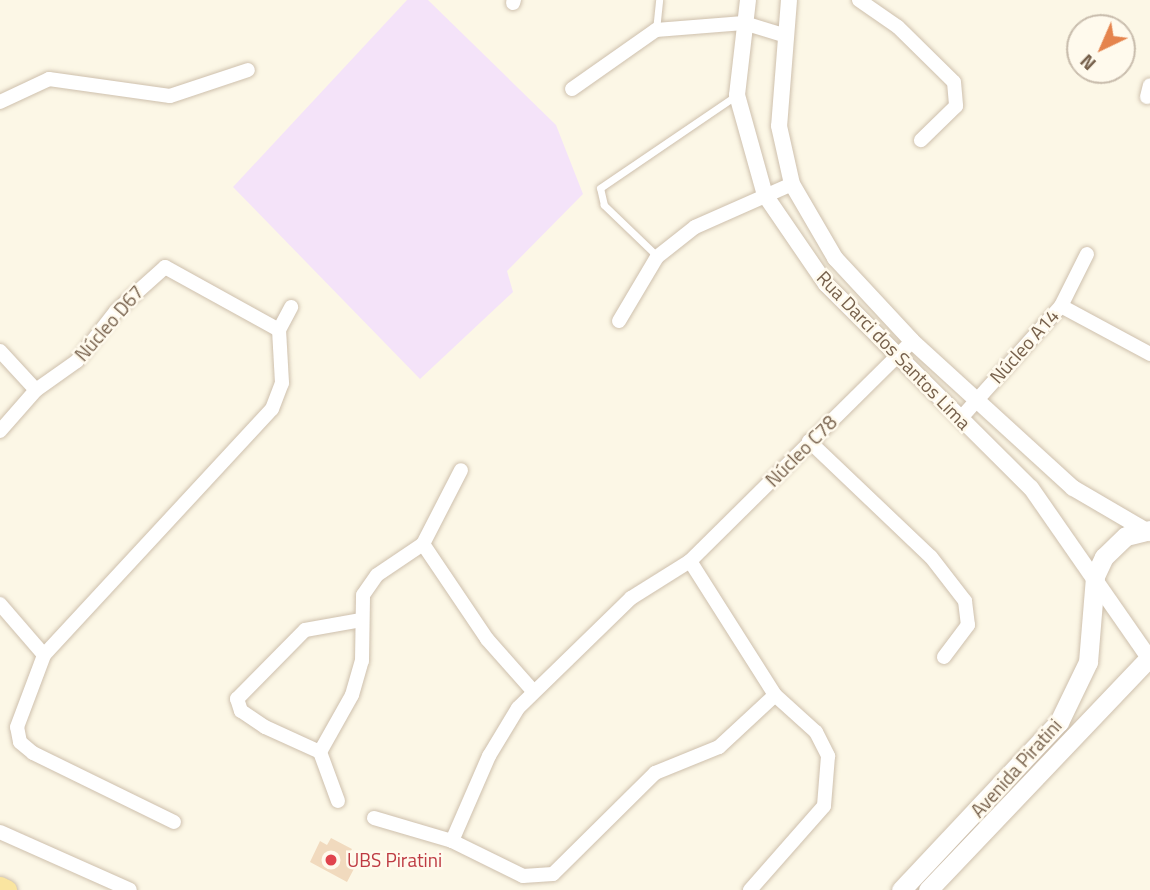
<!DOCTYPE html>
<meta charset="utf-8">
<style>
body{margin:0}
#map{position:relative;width:1150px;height:890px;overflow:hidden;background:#fcf7e6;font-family:"Titillium Web",sans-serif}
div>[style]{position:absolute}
.education>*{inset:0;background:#f4e3f9}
.building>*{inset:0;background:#f1dabe}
.roads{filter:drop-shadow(0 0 2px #cec0ad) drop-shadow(0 0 2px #cec0ad)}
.service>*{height:7px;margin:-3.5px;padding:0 3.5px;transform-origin:3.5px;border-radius:3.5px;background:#fff}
.minor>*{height:14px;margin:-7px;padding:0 7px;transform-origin:7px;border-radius:7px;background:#fff}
.tertiary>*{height:16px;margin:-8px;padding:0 8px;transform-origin:8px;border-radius:8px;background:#fff}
.secondary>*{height:19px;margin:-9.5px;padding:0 9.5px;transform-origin:9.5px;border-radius:9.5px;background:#fff}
.primary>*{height:21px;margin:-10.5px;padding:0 10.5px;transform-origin:10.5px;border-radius:10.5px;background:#fae5a0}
.dots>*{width:19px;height:19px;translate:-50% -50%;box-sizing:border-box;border:4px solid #fffaed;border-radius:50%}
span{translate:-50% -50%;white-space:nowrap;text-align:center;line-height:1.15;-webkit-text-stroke:5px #fffaed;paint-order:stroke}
.street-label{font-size:19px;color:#76604b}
.health-label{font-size:19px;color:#be3a42}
.left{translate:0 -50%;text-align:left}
.north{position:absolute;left:1066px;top:14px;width:70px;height:70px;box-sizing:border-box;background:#fffaed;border:2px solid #c8bcac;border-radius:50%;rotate:224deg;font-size:19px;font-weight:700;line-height:28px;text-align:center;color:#76604b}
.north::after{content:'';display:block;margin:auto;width:24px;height:32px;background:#e5844d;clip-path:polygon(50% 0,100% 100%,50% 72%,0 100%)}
</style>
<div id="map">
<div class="education">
<i style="clip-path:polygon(407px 0,428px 0,556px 125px,583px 194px,507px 271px,513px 292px,420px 379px,233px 187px)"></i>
</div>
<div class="building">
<i style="clip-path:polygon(331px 838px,352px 849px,347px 858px,357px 863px,347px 882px,310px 862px,320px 841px,327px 845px)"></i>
</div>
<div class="roads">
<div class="service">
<i style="left:656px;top:30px;width:30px;rotate:-84deg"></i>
<i style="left:657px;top:256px;width:74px;rotate:-136.1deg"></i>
<i style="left:604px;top:205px;width:17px;rotate:-103deg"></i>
<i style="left:600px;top:188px;width:166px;rotate:-34.2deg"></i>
</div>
<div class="minor">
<i style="left:859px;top:0;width:47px;rotate:34.7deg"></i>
<i style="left:898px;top:27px;width:78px;rotate:44.5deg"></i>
<i style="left:954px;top:82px;width:24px;rotate:85deg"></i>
<i style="left:956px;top:106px;width:49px;rotate:135.8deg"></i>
<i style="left:513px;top:3px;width:3px;rotate:-72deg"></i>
<i style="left:572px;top:89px;width:103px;rotate:-35.1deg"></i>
<i style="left:656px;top:30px;width:88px;rotate:-4.5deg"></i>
<i style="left:744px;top:23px;width:41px;rotate:17.1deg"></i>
<i style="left:1147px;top:97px;width:12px;rotate:-76deg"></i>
<i style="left:0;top:102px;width:54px;rotate:-25.1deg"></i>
<i style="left:49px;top:79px;width:122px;rotate:8deg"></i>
<i style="left:170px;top:96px;width:82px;rotate:-18.4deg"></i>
<i style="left:1061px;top:306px;width:101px;rotate:28.3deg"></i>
<i style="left:619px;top:321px;width:74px;rotate:-59.3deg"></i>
<i style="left:657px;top:257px;width:48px;rotate:-38.3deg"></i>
<i style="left:695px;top:227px;width:106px;rotate:-23.9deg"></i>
<i style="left:0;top:351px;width:53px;rotate:47.3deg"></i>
<i style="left:36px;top:390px;width:50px;rotate:-35.3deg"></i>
<i style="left:77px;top:361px;width:63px;rotate:-52deg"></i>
<i style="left:116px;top:311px;width:66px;rotate:-41.9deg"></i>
<i style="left:165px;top:267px;width:130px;rotate:28.9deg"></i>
<i style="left:279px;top:330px;width:26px;rotate:-62deg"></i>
<i style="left:960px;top:419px;width:152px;rotate:-48.2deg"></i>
<i style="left:1061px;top:306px;width:58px;rotate:-63.4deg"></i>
<i style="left:0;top:431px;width:55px;rotate:-48.7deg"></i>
<i style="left:809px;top:441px;width:168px;rotate:43.6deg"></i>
<i style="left:931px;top:557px;width:56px;rotate:52.3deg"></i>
<i style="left:965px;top:601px;width:24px;rotate:83deg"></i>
<i style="left:968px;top:625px;width:40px;rotate:127deg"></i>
<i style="left:423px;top:544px;width:115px;rotate:56deg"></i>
<i style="left:487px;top:639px;width:69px;rotate:48.5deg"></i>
<i style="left:690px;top:561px;width:159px;rotate:57.6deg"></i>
<i style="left:775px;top:695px;width:55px;rotate:42.1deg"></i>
<i style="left:816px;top:732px;width:27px;rotate:63deg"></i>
<i style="left:828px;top:756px;width:50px;rotate:94.6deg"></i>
<i style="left:824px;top:806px;width:112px;rotate:131.4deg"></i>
<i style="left:0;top:604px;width:67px;rotate:49.2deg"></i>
<i style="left:320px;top:752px;width:60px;rotate:-155.6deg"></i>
<i style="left:265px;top:727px;width:29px;rotate:-146deg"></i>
<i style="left:241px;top:711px;width:13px;rotate:-108deg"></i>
<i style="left:237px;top:699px;width:97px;rotate:-45.4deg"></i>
<i style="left:305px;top:630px;width:57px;rotate:-10.1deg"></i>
<i style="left:338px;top:801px;width:52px;rotate:-110.2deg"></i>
<i style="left:320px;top:752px;width:65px;rotate:-60.7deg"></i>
<i style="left:352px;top:695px;width:35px;rotate:-74deg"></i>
<i style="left:362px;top:661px;width:66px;rotate:-89.1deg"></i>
<i style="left:363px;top:595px;width:24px;rotate:-55deg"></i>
<i style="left:377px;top:575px;width:55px;rotate:-34deg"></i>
<i style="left:423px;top:544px;width:83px;rotate:-62.8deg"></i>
<i style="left:374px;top:818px;width:81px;rotate:16.4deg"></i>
<i style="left:452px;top:841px;width:79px;rotate:26.2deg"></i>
<i style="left:523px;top:876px;width:30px;rotate:-4deg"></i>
<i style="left:553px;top:874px;width:144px;rotate:-44.7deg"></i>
<i style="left:655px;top:773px;width:69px;rotate:-22.1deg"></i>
<i style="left:719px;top:747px;width:76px;rotate:-42.9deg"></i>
<i style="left:174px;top:822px;width:157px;rotate:-153.9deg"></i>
<i style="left:33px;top:753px;width:17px;rotate:-140deg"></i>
<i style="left:20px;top:742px;width:15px;rotate:-101deg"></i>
<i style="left:17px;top:727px;width:77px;rotate:-69.4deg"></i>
<i style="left:44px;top:655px;width:335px;rotate:-47.2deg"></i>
<i style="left:272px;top:409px;width:28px;rotate:-69deg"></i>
<i style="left:282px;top:383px;width:53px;rotate:-93.2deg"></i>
<i style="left:0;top:832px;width:142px;rotate:24deg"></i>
<i style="left:452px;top:841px;width:93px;rotate:-66.5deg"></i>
<i style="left:489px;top:756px;width:56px;rotate:-58.9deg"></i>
<i style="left:518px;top:708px;width:158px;rotate:-44.2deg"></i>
<i style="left:631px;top:598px;width:70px;rotate:-32.1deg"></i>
<i style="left:690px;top:561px;width:313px;rotate:-44.7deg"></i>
</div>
<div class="tertiary">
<i style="left:748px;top:0;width:96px;rotate:96.6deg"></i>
<i style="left:737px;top:95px;width:104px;rotate:74.4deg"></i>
<i style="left:765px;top:195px;width:108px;rotate:55.6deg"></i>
<i style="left:826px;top:284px;width:289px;rotate:44.9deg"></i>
<i style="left:1031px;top:488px;width:208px;rotate:55.2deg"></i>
<i style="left:789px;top:0;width:126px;rotate:94.5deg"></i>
<i style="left:779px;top:126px;width:59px;rotate:77.4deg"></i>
<i style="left:792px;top:184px;width:86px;rotate:59.8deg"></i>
<i style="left:835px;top:258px;width:113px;rotate:47.1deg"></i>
<i style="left:912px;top:341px;width:218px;rotate:42.4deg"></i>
<i style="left:1073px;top:488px;width:89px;rotate:30.3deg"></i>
</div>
<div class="secondary">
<i style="left:901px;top:890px;width:231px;rotate:-46.8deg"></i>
<i style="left:1059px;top:722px;width:67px;rotate:-64.2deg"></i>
<i style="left:1088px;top:662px;width:86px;rotate:-85.3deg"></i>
<i style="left:1095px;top:576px;width:21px;rotate:-65deg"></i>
<i style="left:1104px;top:557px;width:30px;rotate:-44deg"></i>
<i style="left:1126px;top:536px;width:25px;rotate:-14deg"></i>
<i style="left:928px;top:890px;width:322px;rotate:-46.4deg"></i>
</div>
<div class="primary">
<i style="left:0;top:887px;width:7px;rotate:27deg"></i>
</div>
</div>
<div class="dots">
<i style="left:331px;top:860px;background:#e0444e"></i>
</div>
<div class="street-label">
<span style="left:109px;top:323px;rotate:-49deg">Núcleo D67</span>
<span style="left:1024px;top:346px;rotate:-48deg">Núcleo A14</span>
<span style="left:894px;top:350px;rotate:46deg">Rua Darci dos Santos Lima</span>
<span style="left:801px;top:451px;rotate:-45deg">Núcleo C78</span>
<span style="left:1016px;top:768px;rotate:-48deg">Avenida Piratini</span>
</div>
<div class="health-label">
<span class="left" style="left:347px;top:860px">UBS Piratini</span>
</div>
<div class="north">N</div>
</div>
